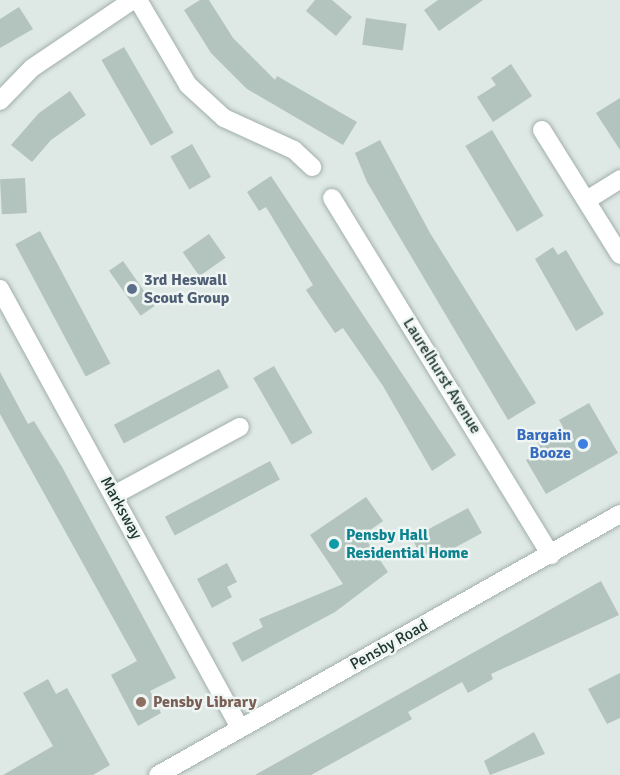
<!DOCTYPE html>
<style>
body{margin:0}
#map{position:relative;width:620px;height:775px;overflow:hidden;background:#dee8e4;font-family:Signika,sans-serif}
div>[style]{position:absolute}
.building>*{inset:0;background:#b3c3bd;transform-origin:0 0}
.roads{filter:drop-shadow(0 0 2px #a1afab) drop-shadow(0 0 2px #a1afab)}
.street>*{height:18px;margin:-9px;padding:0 9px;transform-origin:9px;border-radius:9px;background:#fff}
.secondary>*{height:18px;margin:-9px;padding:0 9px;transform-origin:9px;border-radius:9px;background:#fff}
.dots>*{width:16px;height:16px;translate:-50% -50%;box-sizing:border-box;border:3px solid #eef5f2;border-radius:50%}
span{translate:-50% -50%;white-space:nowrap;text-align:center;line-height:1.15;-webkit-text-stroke:5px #eef5f2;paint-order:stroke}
.service-label{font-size:16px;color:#4e5e75;font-weight:700}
.left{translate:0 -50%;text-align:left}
.street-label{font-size:16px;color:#203732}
.shop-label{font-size:16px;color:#366cbe;font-weight:700}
.right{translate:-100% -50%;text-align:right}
.culture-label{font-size:16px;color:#0d838f;font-weight:700}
.education-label{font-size:16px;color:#785e54;font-weight:700}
</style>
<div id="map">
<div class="building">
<i style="clip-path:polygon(200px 0,209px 0,233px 38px,275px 80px,277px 76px,357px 122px,343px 145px,247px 89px,211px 53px,184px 10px)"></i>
<i style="clip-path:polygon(315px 0,332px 0,352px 17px,336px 36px,306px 11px)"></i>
<i style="clip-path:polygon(438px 0,483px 0,439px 31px,424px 10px)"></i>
<i style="clip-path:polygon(19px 7px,33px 29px,0 48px,0 19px)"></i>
<i style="left:366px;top:18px;width:41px;height:27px;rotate:8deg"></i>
<i style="left:124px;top:47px;width:99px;height:26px;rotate:60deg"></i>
<i style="clip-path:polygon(511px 64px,532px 96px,493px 122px,477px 97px,496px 85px,491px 78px)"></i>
<i style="clip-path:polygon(70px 91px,86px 115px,51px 140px,32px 162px,11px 145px,39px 113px)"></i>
<i style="clip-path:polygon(620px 98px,620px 150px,596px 113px)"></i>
<i style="left:492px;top:130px;width:100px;height:31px;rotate:59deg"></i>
<i style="clip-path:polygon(380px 140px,430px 233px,536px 403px,508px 420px,367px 182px,355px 153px)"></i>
<i style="left:192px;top:144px;width:38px;height:25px;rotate:60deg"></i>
<i style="clip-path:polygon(271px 176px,456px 455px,432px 471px,383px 386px,343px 328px,335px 333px,306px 290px,313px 285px,266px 207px,259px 211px,247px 192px)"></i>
<i style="left:25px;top:178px;width:35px;height:25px;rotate:87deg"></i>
<i style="left:40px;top:231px;width:150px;height:28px;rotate:62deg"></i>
<i style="left:209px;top:234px;width:29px;height:32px;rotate:55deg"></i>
<i style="clip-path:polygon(553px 247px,558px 255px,566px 250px,604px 314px,576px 331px,535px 259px)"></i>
<i style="left:123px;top:261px;width:55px;height:17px;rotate:55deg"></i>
<i style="left:274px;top:366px;width:77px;height:24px;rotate:60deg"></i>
<i style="left:219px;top:369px;width:21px;height:119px;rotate:62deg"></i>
<i style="clip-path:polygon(0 372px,28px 424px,34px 421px,62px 467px,176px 678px,150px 691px,161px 713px,138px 726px,111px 675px,137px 661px,0 414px)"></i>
<i style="clip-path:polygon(589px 403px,618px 453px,546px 494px,526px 460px,542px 451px,537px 442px,563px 427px,559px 420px)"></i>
<i style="left:270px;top:461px;width:21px;height:119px;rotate:62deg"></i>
<i style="clip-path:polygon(366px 497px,383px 521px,363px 535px,388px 572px,335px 612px,242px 662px,232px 643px,263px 627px,259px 619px,343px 584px,310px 535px)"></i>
<i style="clip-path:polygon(468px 508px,482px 533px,441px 555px,437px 548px,421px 556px,412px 538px)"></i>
<i style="clip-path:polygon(227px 563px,237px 582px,227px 587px,232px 597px,212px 608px,197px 579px)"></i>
<i style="clip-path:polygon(601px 581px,619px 615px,491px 674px,493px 679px,468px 693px,462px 682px,408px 712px,412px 719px,311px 775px,255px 775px)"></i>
<i style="clip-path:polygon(620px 673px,620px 718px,607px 724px,588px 689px)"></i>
<i style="clip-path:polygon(48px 679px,56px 694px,67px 688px,110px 765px,93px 775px,3px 775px,53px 746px,23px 693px)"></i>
<i style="clip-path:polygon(534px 732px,545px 754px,490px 775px,484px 761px)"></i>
</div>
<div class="roads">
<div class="street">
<i style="left:138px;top:0;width:99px;rotate:59.5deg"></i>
<i style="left:188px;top:85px;width:49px;rotate:42.5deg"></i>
<i style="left:224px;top:118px;width:77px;rotate:24.6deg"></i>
<i style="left:294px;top:150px;width:25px;rotate:43deg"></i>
<i style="left:0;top:101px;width:46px;rotate:-45.9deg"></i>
<i style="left:32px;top:68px;width:122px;rotate:-34deg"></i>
<i style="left:542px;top:130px;width:147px;rotate:58deg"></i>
<i style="left:332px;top:198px;width:419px;rotate:58.5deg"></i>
<i style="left:587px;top:200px;width:39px;rotate:-32deg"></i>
<i style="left:0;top:289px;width:500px;rotate:61.33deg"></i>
<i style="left:114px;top:495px;width:143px;rotate:-28.4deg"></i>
</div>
<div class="secondary">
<i style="left:158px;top:775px;width:531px;rotate:-29.46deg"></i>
</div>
</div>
<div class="dots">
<i style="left:132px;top:289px;background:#5c6f8a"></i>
<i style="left:583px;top:444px;background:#3f7fe0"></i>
<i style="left:334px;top:544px;background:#0f9aa8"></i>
<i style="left:141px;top:702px;background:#8d6e63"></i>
</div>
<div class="service-label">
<span class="left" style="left:144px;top:289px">3rd Heswall<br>Scout Group</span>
</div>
<div class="street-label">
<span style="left:442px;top:376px;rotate:58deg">Laurelhurst Avenue</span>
<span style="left:121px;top:508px;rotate:61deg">Marksway</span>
<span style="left:389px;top:645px;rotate:-29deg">Pensby Road</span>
</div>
<div class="shop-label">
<span class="right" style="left:571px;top:444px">Bargain<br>Booze</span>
</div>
<div class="culture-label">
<span class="left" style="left:346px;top:544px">Pensby Hall<br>Residential Home</span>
</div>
<div class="education-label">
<span class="left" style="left:153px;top:702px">Pensby Library</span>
</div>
</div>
